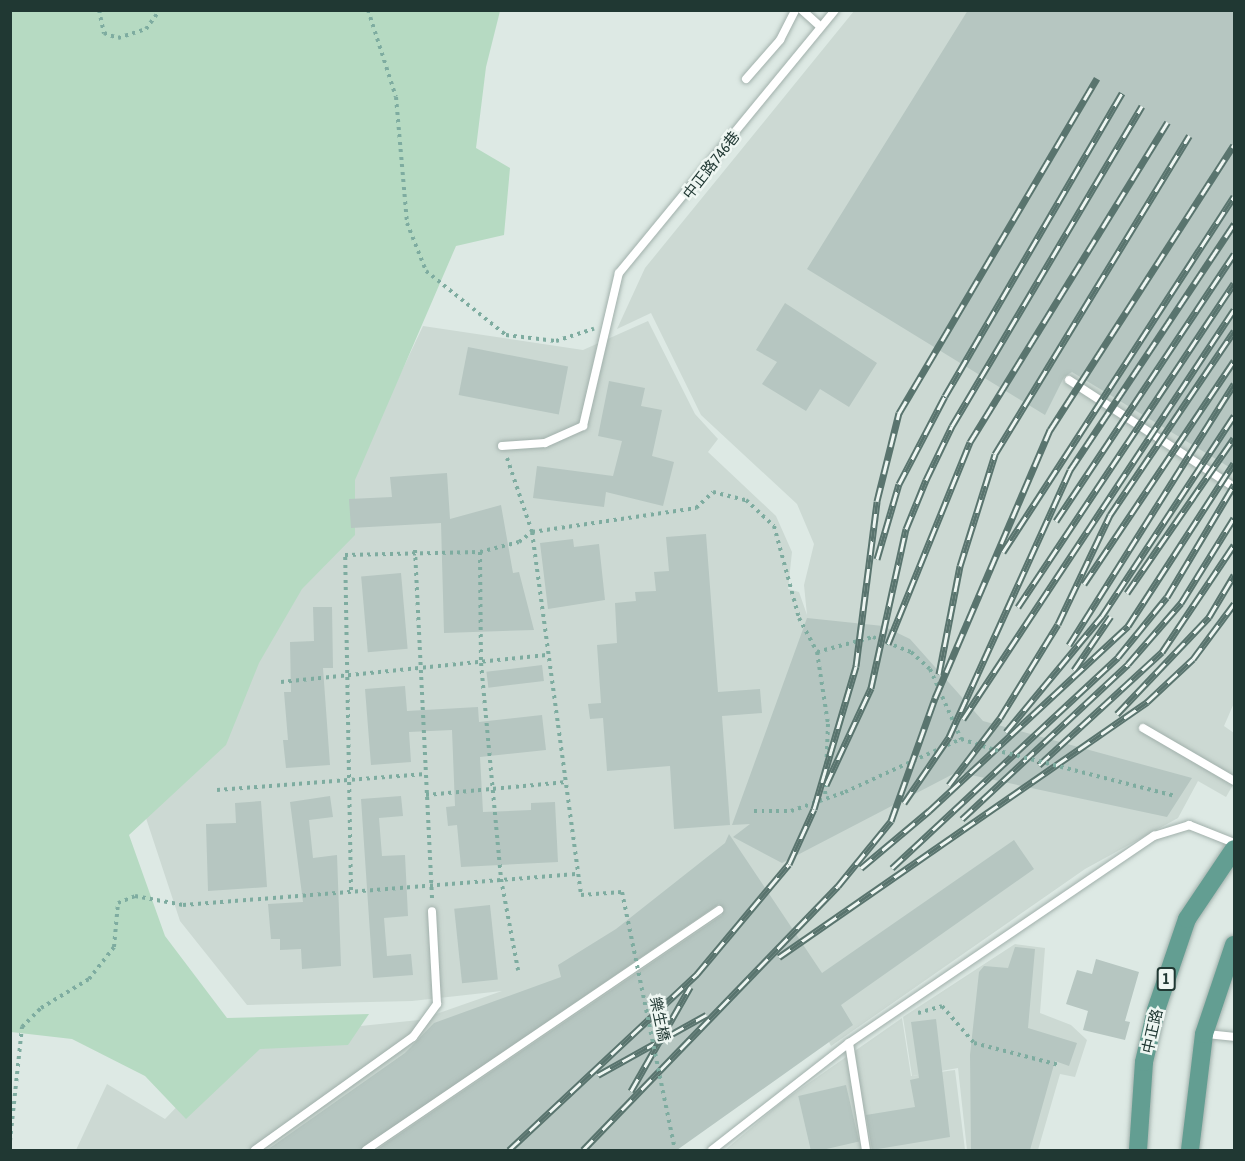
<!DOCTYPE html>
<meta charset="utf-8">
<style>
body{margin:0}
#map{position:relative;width:1245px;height:1161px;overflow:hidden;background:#dde9e4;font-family:"Asap Condensed","Noto Sans TC",sans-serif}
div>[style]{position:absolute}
.built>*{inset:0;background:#ccd9d3}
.green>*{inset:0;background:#b6dac2}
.building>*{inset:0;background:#b6c6c1;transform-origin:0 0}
.path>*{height:4px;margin-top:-2px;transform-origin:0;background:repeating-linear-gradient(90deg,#7eaca0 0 3px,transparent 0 7.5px)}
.roads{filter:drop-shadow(0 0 2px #a1b0ab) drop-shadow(0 0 2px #a1b0ab)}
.lane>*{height:8px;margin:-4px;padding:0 4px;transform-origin:4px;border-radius:4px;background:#fff}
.primary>*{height:18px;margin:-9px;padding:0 9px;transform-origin:9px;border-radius:9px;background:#639e92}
.rail>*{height:7px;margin-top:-3.5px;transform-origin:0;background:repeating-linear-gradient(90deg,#eef6f2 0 14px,#59746e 0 28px);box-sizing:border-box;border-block:2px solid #59746e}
.path-bridge>*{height:4px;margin-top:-2px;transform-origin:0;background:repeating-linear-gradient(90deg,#7eaca0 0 3px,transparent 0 7.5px)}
span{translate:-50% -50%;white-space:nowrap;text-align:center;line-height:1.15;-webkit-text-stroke:5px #eef6f2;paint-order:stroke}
.shield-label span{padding:2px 4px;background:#eef6f2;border:2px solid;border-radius:4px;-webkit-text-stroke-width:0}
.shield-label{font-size:14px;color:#203833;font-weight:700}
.street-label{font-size:15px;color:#203833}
.frame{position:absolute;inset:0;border:12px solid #203833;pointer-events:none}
</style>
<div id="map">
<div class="built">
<i style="clip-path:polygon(854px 11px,1234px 11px,1234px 703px,1224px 726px,1234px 733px,1234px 783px,1226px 797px,1198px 781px,1178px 818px,1085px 869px,831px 1046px,818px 1021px,777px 1047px,673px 1150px,76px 1150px,107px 1084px,165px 1119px,243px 1038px,419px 1020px,502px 991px,412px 1001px,247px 1005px,180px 921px,142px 806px,349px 483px,423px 326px,583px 350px,648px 321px,695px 414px,718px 439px,708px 452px,776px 516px,792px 552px,788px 589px,799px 592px,807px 615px,804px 585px,814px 544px,797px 504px,701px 415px,651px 313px,617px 329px,645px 268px)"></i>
<i style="clip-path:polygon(1015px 944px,1045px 948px,1040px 1013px,1071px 1025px,1087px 1040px,1075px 1077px,1060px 1074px,1038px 1150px,967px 1150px,958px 1068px,912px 1076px,903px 1017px)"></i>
<i style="clip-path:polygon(902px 1018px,911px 1076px,955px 1070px,965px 1150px,725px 1150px,783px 1101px)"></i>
</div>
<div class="green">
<i style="clip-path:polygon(11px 11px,500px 11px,486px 67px,476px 148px,510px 168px,504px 235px,456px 246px,355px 480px,355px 535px,302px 589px,259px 663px,226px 745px,129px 835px,165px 936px,227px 1018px,369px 1014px,348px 1045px,260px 1049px,186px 1119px,145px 1076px,72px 1039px,11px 1032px)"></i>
</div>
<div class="building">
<i style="clip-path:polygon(968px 10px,1234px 10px,1234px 470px,1072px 372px,1064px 377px,1045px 415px,807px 269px)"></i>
<i style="clip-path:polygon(785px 303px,877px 363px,849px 407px,820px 389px,806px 411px,762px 384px,777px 362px,756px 350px)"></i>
<i style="left:468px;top:347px;width:102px;height:49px;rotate:11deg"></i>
<i style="clip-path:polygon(609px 381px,645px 388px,641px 406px,662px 410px,652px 456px,674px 462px,663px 506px,606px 492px,604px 507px,533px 498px,537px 466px,613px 476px,622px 441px,598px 436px)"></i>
<i style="clip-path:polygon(447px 473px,450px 519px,501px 505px,513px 573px,519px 572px,534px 630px,444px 633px,441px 523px,351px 528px,349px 499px,392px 497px,390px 477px)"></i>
<i style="clip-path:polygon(706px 534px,718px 692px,760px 689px,762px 713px,722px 716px,730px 825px,674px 829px,670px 766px,607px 771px,603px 718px,590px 719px,588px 704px,601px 703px,597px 645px,617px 643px,615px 603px,636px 601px,635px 592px,656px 591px,654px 572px,669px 571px,666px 537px)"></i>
<i style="clip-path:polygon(573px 539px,574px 547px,599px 544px,605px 600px,548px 609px,540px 543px)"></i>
<i style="left:401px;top:573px;width:76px;height:40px;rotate:85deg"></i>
<i style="clip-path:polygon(313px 607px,332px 607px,333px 668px,323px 668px,330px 765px,286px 768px,283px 740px,288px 740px,284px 692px,291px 692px,290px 642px,314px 641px)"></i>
<i style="clip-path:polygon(807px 618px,883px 626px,910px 639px,983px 721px,1192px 778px,1167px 817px,957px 772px,782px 863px,733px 837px,750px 824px,732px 825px)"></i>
<i style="left:542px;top:665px;width:16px;height:56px;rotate:83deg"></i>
<i style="clip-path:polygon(405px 686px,407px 711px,478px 707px,479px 722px,542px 715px,546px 750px,480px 757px,483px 812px,531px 810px,531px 803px,555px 802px,558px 862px,461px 867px,457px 825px,448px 826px,446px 807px,455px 806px,452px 730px,409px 732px,411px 762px,371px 765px,365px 689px)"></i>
<i style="clip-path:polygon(330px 796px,333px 817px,309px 820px,313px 858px,337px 855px,341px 966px,302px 969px,301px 949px,280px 950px,280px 939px,271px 939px,268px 904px,303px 902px,290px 802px)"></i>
<i style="clip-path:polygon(401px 796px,403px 816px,379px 818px,382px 856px,405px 855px,408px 916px,384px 918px,387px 956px,411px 954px,413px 975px,373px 978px,361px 799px)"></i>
<i style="clip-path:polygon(261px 801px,267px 887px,208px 891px,206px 824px,236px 823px,235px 803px)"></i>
<i style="clip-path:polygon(729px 834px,822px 973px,1014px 840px,1034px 869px,841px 1005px,853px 1025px,677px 1150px,376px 1150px,722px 915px,719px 904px,360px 1150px,267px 1150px,405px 1053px,434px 1023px,561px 977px,558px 965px,616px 929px,725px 843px)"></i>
<i style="left:490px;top:905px;width:75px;height:36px;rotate:84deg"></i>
<i style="clip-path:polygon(1015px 947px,1035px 949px,1028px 1028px,1077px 1043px,1069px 1066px,1055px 1061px,1030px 1150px,971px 1150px,970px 1055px,979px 972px,984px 966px,1008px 968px)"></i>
<i style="clip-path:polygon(1096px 959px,1139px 972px,1125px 1021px,1130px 1022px,1125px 1040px,1083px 1030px,1088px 1011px,1066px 1004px,1077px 970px,1092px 974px)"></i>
<i style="clip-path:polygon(936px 1019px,950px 1137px,872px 1150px,866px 1115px,915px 1107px,910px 1080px,919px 1078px,911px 1022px)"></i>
<i style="left:846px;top:1085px;width:58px;height:49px;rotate:77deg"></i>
</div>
<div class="path">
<i style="left:99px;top:10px;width:24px;rotate:78deg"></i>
<i style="left:104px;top:33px;width:15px;rotate:20deg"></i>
<i style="left:118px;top:38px;width:29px;rotate:-18deg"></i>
<i style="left:146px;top:29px;width:24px;rotate:-54deg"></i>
<i style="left:368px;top:10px;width:91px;rotate:72.2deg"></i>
<i style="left:396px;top:97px;width:126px;rotate:85deg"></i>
<i style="left:407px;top:223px;width:52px;rotate:68.4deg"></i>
<i style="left:426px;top:271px;width:102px;rotate:38.7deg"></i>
<i style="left:506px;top:335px;width:50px;rotate:6.8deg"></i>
<i style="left:556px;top:341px;width:40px;rotate:-18deg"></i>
<i style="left:507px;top:458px;width:78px;rotate:71.3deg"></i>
<i style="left:532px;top:532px;width:366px;rotate:82.3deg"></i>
<i style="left:581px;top:895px;width:41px;rotate:-4.2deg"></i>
<i style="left:415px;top:550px;width:351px;rotate:87.2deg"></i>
<i style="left:480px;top:552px;width:111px;rotate:89.5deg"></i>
<i style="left:481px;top:663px;width:217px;rotate:84.7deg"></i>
<i style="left:501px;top:879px;width:93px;rotate:79.4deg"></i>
<i style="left:817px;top:652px;width:58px;rotate:-15deg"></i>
<i style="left:873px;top:637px;width:41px;rotate:21.5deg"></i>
<i style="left:911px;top:652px;width:25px;rotate:42deg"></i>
<i style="left:930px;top:669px;width:77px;rotate:66.1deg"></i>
<i style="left:961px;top:739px;width:36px;rotate:18deg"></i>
<i style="left:281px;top:682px;width:269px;rotate:-5.8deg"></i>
<i style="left:217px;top:790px;width:209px;rotate:-4.4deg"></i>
<i style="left:426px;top:795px;width:141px;rotate:-5.3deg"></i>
<i style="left:754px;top:811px;width:37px"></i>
<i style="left:791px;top:811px;width:57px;rotate:-19.4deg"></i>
<i style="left:845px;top:792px;width:128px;rotate:-24.6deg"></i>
<i style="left:351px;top:890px;width:335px;rotate:-91deg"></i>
<i style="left:345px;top:555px;width:135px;rotate:-1.3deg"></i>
<i style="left:480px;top:552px;width:40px;rotate:-14.4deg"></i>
<i style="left:519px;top:542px;width:16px;rotate:-38deg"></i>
<i style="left:532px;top:532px;width:166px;rotate:-8.3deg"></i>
<i style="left:696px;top:508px;width:23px;rotate:-43deg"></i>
<i style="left:713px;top:492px;width:34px;rotate:14deg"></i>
<i style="left:746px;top:500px;width:38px;rotate:43deg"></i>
<i style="left:774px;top:526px;width:95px;rotate:74.8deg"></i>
<i style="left:799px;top:618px;width:38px;rotate:62deg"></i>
<i style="left:817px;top:652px;width:73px;rotate:81.3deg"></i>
<i style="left:828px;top:724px;width:74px;rotate:92.3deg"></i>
<i style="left:918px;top:1013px;width:25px;rotate:-16deg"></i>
<i style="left:942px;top:1006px;width:49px;rotate:49.1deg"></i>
<i style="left:974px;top:1043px;width:88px;rotate:14.5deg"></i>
<i style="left:10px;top:1141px;width:115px;rotate:-84deg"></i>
<i style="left:22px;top:1027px;width:27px;rotate:-45deg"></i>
<i style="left:41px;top:1008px;width:56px;rotate:-31.1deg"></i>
<i style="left:89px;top:979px;width:41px;rotate:-52deg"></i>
<i style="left:114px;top:947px;width:44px;rotate:-84.8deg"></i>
<i style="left:118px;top:903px;width:18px;rotate:-22deg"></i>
<i style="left:135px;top:896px;width:49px;rotate:10.6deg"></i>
<i style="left:183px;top:905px;width:397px;rotate:-4.5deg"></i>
</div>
<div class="roads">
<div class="lane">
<i style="left:802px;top:10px;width:25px;rotate:42deg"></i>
<i style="left:746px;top:79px;width:52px;rotate:-48.9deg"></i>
<i style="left:780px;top:40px;width:34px;rotate:-63deg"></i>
<i style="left:1069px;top:380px;width:197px;rotate:33deg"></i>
<i style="left:502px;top:446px;width:43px;rotate:-4deg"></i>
<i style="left:545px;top:443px;width:42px;rotate:-24.1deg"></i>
<i style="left:583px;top:426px;width:157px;rotate:-76.8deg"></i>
<i style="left:619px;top:273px;width:340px;rotate:-50.6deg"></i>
<i style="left:1143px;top:728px;width:105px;rotate:30.2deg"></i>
<i style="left:1206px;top:1034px;width:28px;rotate:6deg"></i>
<i style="left:849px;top:1043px;width:108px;rotate:81deg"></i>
<i style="left:255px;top:1150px;width:194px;rotate:-35.6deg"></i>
<i style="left:413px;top:1037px;width:41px;rotate:-54deg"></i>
<i style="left:437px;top:1004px;width:93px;rotate:-93.1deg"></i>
<i style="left:366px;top:1150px;width:427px;rotate:-34.2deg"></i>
<i style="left:712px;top:1150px;width:174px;rotate:-38deg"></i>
<i style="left:849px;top:1043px;width:369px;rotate:-34.2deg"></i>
<i style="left:1154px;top:836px;width:37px;rotate:-17deg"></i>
<i style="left:1189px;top:825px;width:48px;rotate:21.8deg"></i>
</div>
<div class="primary">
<i style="left:1138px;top:1150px;width:88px;rotate:-86.1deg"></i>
<i style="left:1144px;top:1062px;width:53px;rotate:-77deg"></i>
<i style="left:1156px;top:1010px;width:96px;rotate:-71.2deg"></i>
<i style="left:1187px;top:919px;width:84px;rotate:-56.1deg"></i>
<i style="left:1190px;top:1150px;width:117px;rotate:-83.1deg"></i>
<i style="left:1204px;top:1034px;width:94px;rotate:-71.4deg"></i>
</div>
</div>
<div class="rail">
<i style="left:1056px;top:521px;width:321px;rotate:-56.3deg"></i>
<i style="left:1003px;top:552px;width:424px;rotate:-57deg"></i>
<i style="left:877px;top:559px;width:78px;rotate:-73.7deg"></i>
<i style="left:899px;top:484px;width:99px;rotate:-62.4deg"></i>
<i style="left:945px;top:396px;width:351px;rotate:-59.7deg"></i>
<i style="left:1084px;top:584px;width:269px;rotate:-56.1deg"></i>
<i style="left:1127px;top:593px;width:188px;rotate:-55.4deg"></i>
<i style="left:1018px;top:607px;width:389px;rotate:-56.3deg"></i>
<i style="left:888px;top:644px;width:218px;rotate:-67.9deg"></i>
<i style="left:970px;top:442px;width:376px;rotate:-58.3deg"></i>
<i style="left:1069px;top:645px;width:309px;rotate:-57.7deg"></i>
<i style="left:1074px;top:670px;width:65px;rotate:-55.6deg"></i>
<i style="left:939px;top:674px;width:110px;rotate:-79deg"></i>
<i style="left:960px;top:566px;width:117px;rotate:-72.6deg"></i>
<i style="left:995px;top:454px;width:373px;rotate:-58.6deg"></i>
<i style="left:1117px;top:714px;width:134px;rotate:-46.5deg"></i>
<i style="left:1209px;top:617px;width:49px;rotate:-59.2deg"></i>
<i style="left:963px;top:719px;width:491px;rotate:-56.5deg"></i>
<i style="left:1006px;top:732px;width:151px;rotate:-50.4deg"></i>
<i style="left:1102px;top:616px;width:240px;rotate:-56.6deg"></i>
<i style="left:1039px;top:765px;width:167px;rotate:-42.6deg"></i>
<i style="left:1162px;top:652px;width:129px;rotate:-56.1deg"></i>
<i style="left:826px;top:785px;width:107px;rotate:-65.1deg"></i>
<i style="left:871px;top:688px;width:163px;rotate:-77.6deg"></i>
<i style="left:906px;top:529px;width:53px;rotate:-67.8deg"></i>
<i style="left:926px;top:480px;width:60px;rotate:-64.3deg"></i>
<i style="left:952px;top:426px;width:372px;rotate:-59.3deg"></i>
<i style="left:949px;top:785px;width:84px;rotate:-52.7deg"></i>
<i style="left:1000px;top:718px;width:110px;rotate:-58.3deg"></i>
<i style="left:1058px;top:624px;width:121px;rotate:-64.5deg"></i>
<i style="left:1110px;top:515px;width:222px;rotate:-56deg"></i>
<i style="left:904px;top:803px;width:80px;rotate:-55.7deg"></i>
<i style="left:949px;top:737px;width:293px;rotate:-65.6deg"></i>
<i style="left:1070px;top:470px;width:296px;rotate:-56.3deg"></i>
<i style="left:962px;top:819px;width:227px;rotate:-43deg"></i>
<i style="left:1128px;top:664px;width:81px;rotate:-49deg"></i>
<i style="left:1181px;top:603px;width:100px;rotate:-58.1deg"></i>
<i style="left:861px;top:868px;width:89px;rotate:-40deg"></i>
<i style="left:929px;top:811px;width:272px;rotate:-42.9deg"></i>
<i style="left:1128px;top:626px;width:194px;rotate:-57deg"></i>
<i style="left:892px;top:868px;width:309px;rotate:-43deg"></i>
<i style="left:1118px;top:657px;width:77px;rotate:-50.8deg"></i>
<i style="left:1167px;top:597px;width:131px;rotate:-59.1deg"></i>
<i style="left:779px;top:957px;width:448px;rotate:-34.7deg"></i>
<i style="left:1147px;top:702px;width:63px;rotate:-43.1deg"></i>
<i style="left:1193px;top:659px;width:69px;rotate:-53.3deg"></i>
<i style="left:598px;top:1075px;width:124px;rotate:-29.1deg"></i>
<i style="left:631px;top:1091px;width:120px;rotate:-60.4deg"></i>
<i style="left:509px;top:1150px;width:258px;rotate:-43.1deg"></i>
<i style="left:697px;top:974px;width:143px;rotate:-50.1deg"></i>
<i style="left:789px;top:864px;width:60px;rotate:-65.6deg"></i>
<i style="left:814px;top:809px;width:149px;rotate:-73.6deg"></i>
<i style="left:856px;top:666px;width:166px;rotate:-82.7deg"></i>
<i style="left:877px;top:501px;width:91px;rotate:-76deg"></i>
<i style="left:899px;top:413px;width:389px;rotate:-59.4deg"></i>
<i style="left:583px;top:1150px;width:367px;rotate:-46deg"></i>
<i style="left:838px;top:886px;width:84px;rotate:-50.8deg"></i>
<i style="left:891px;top:821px;width:131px;rotate:-70.3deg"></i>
<i style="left:935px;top:698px;width:292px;rotate:-66.8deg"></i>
<i style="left:1050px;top:430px;width:339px;rotate:-57.2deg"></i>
</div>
<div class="path-bridge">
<i style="left:995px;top:750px;width:187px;rotate:14.3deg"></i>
<i style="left:622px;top:892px;width:263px;rotate:78.4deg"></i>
</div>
<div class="shield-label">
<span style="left:1166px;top:979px">1</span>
</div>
<div class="street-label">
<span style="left:711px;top:165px;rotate:-52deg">中正路746巷</span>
<span style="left:660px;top:1019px;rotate:78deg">樂生橋</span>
<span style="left:1152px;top:1031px;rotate:-77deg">中正路</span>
</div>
<div class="frame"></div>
</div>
